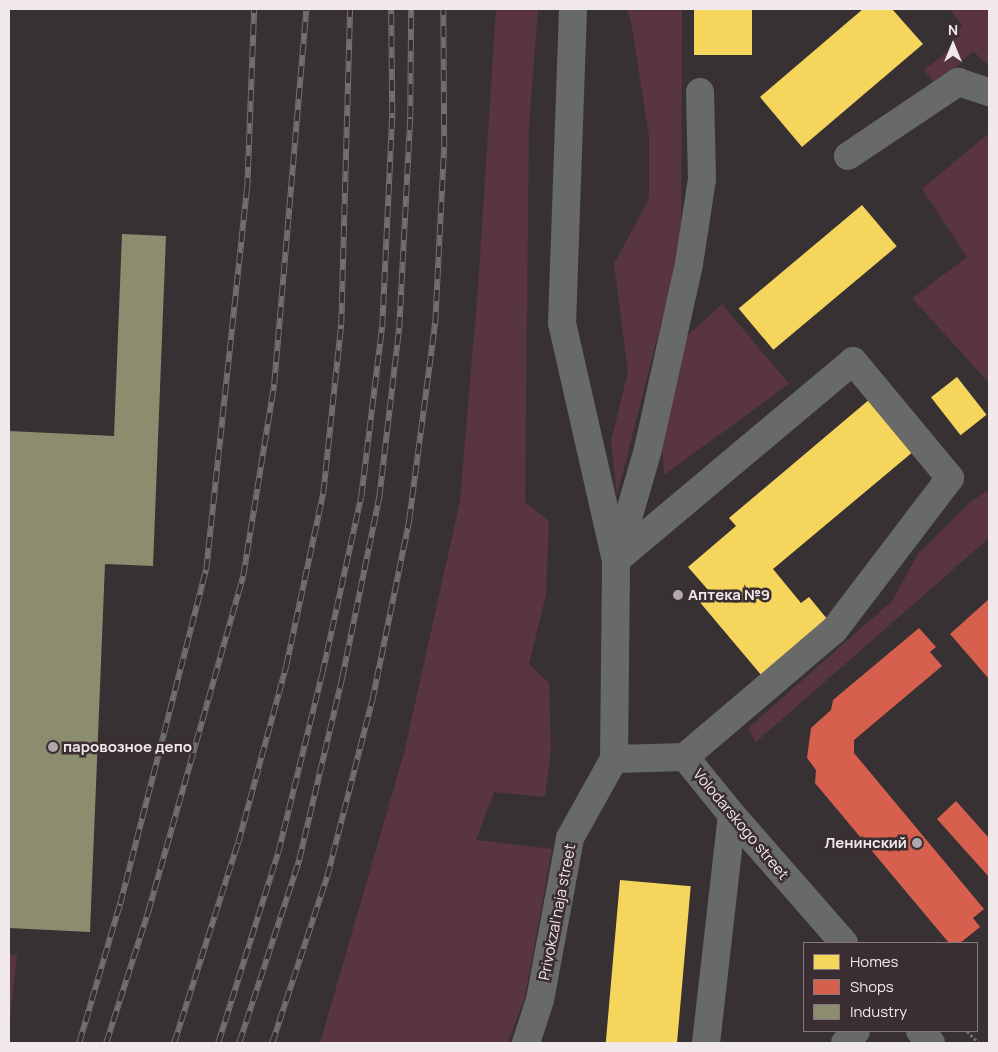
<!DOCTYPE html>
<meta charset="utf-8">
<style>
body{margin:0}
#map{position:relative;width:998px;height:1052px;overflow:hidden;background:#383133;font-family:Manrope,sans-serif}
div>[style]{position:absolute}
.green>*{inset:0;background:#593442}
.homes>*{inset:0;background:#f6d55c;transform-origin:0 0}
.shops>*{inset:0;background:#d6604d}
.industry>*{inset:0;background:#8c8c6e}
.path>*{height:3px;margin-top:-1.5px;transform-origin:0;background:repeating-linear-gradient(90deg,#6c6b6b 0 2.5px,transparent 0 5px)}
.minor>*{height:28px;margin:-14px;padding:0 14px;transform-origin:14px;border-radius:14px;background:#686a6a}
.rail>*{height:5.5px;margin-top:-2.75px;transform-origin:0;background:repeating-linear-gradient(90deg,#3b2e32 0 11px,#726f70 0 22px);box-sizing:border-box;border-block:1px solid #726f70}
.dots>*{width:14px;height:14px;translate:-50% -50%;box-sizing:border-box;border:2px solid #3b2e32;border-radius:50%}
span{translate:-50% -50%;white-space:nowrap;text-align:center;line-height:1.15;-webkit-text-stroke:5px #3b2e32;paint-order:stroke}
.poi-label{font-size:15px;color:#f1e8eb;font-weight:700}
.left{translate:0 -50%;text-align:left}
.right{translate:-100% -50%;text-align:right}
.street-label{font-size:15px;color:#f1e8eb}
.frame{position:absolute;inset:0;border:10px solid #f1e8eb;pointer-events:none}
.legend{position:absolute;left:803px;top:942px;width:175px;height:90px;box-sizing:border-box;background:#3b2e32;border:1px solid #84787c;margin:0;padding:6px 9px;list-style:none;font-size:15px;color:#f1e8eb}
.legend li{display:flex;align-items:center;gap:10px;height:25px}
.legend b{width:25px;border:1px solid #84787c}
.north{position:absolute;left:928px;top:20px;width:50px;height:50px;-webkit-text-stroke:4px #3b2e32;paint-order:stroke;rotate:0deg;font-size:14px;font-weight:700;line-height:20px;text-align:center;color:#f1e8eb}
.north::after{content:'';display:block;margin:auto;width:18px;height:22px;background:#f1e8eb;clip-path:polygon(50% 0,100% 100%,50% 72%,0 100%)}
</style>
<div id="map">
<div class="green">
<i style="clip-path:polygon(496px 9px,538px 9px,529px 126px,525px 502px,549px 521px,546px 595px,529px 664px,549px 683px,551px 750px,545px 797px,494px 792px,476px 840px,552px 849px,525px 997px,508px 1043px,320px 1043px,404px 753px,460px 501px,478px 288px)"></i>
<i style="clip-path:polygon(627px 9px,682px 9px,681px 245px,617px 495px,611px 441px,628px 372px,614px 264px,649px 199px,649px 136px,631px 21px)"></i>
<i style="clip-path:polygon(950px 9px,989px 9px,989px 66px,973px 51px,936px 85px,924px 70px,949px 50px,962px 25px)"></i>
<i style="clip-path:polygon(989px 133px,989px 383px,912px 298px,967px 257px,922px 189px)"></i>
<i style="clip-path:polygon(722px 304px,789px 384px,664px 475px,662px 439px,686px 337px)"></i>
<i style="clip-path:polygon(989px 489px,989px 538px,756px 742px,748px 728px,892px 601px,918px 554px,969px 503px)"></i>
<i style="clip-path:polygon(9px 954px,17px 956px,9px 1029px)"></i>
</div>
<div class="homes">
<i style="left:694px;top:9px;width:58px;height:46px"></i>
<i style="clip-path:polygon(863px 9px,892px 9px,923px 44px,802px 147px,760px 97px)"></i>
<i style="left:862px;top:205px;width:54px;height:161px;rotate:50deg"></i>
<i style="left:957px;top:377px;width:48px;height:33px;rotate:52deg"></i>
<i style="clip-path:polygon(870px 399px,914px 451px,773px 569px,801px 603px,809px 597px,828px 620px,762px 676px,698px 600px,709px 591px,688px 567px,736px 526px,729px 518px)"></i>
<i style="left:620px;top:880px;width:71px;height:164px;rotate:5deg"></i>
</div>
<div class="shops">
<i style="clip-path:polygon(989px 599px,989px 679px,950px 634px)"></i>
<i style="clip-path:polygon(919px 628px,936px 647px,930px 652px,942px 666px,854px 740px,854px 753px,984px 909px,973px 918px,980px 927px,960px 943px,949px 943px,815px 783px,816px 770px,807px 758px,811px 728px,831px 710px,833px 700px)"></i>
<i style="clip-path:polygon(956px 801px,989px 838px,989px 877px,937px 819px)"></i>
</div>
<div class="industry">
<i style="clip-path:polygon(122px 234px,166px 236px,153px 566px,105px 564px,90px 932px,9px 928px,9px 431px,114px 436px)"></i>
</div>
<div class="path">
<i style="left:967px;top:1031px;width:17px;rotate:45deg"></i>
</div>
<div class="minor">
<i style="left:573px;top:9px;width:314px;rotate:92deg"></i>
<i style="left:562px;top:323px;width:243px;rotate:77.2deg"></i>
<i style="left:616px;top:560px;width:309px;rotate:-40deg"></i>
<i style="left:853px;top:361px;width:152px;rotate:50.3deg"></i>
<i style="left:950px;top:478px;width:191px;rotate:127.3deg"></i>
<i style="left:834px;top:630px;width:196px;rotate:139.6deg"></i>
<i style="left:848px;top:156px;width:133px;rotate:-33.9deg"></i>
<i style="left:958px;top:82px;width:33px;rotate:18deg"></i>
<i style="left:614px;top:759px;width:71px;rotate:-1.6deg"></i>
<i style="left:685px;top:757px;width:75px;rotate:51deg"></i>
<i style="left:732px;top:815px;width:170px;rotate:48.8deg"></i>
<i style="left:920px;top:1031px;width:16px;rotate:47deg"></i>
<i style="left:526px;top:1043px;width:45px;rotate:-72deg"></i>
<i style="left:540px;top:1000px;width:165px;rotate:-79.5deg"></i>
<i style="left:570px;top:838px;width:90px;rotate:-60.9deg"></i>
<i style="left:614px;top:759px;width:199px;rotate:-89.4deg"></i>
<i style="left:616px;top:560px;width:116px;rotate:-73.9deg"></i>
<i style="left:648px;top:449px;width:189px;rotate:-77.5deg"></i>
<i style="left:689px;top:264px;width:86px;rotate:-81.3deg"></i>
<i style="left:702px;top:179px;width:87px;rotate:-91.3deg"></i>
<i style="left:706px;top:1043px;width:229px;rotate:-83.5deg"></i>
<i style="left:845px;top:1043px;width:16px;rotate:-47deg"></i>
</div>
<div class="rail">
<i style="left:79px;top:1043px;width:145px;rotate:-73.6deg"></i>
<i style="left:120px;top:904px;width:345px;rotate:-75.6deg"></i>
<i style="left:206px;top:570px;width:383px;rotate:-83.9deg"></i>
<i style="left:247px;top:189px;width:180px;rotate:-87.8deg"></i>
<i style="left:106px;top:1043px;width:138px;rotate:-72.2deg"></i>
<i style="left:148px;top:912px;width:349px;rotate:-74.2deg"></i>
<i style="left:243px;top:576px;width:194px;rotate:-80.8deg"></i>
<i style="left:274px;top:384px;width:376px;rotate:-85.1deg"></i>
<i style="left:174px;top:1043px;width:210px;rotate:-72.3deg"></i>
<i style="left:238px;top:843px;width:183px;rotate:-74.8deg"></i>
<i style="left:286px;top:666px;width:177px;rotate:-77.9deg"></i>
<i style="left:323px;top:493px;width:169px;rotate:-83.9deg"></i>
<i style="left:341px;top:325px;width:316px;rotate:-88.4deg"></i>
<i style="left:218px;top:1043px;width:199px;rotate:-72.5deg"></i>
<i style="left:278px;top:853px;width:184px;rotate:-76.2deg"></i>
<i style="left:322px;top:674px;width:181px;rotate:-77.6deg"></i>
<i style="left:361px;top:497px;width:171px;rotate:-83deg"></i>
<i style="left:382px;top:327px;width:214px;rotate:-87.3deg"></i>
<i style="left:392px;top:113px;width:104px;rotate:-90.6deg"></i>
<i style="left:239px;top:1043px;width:193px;rotate:-71.8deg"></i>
<i style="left:299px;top:860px;width:187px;rotate:-76.7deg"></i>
<i style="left:342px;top:678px;width:184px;rotate:-78.4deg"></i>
<i style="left:379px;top:498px;width:171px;rotate:-83.3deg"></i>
<i style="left:399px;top:328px;width:211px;rotate:-87deg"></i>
<i style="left:410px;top:117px;width:108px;rotate:-89.5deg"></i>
<i style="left:272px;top:1043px;width:175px;rotate:-71.7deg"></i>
<i style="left:327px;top:877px;width:182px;rotate:-75.7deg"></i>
<i style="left:372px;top:701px;width:185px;rotate:-78.4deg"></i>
<i style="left:409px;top:520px;width:199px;rotate:-82.5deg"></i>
<i style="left:435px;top:323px;width:176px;rotate:-87.1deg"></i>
<i style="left:444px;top:147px;width:138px;rotate:-90.4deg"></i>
</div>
<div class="dots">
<i style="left:678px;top:595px;background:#b0a8ab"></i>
<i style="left:53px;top:747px;background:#b0a8ab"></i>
<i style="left:917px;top:843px;background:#b0a8ab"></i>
</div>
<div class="poi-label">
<span class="left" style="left:688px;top:595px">Аптека №9</span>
<span class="left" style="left:63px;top:747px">паровозное депо</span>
<span class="right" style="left:907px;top:843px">Ленинский</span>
</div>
<div class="street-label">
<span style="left:741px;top:824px;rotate:50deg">Volodarskogo street</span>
<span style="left:557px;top:912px;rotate:-79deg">Privokzal'naja street</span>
</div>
<div class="frame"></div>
<ul class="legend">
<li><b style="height:14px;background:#f6d55c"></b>Homes</li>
<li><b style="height:14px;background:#d6604d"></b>Shops</li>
<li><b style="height:14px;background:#8c8c6e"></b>Industry</li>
</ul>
<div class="north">N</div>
</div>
